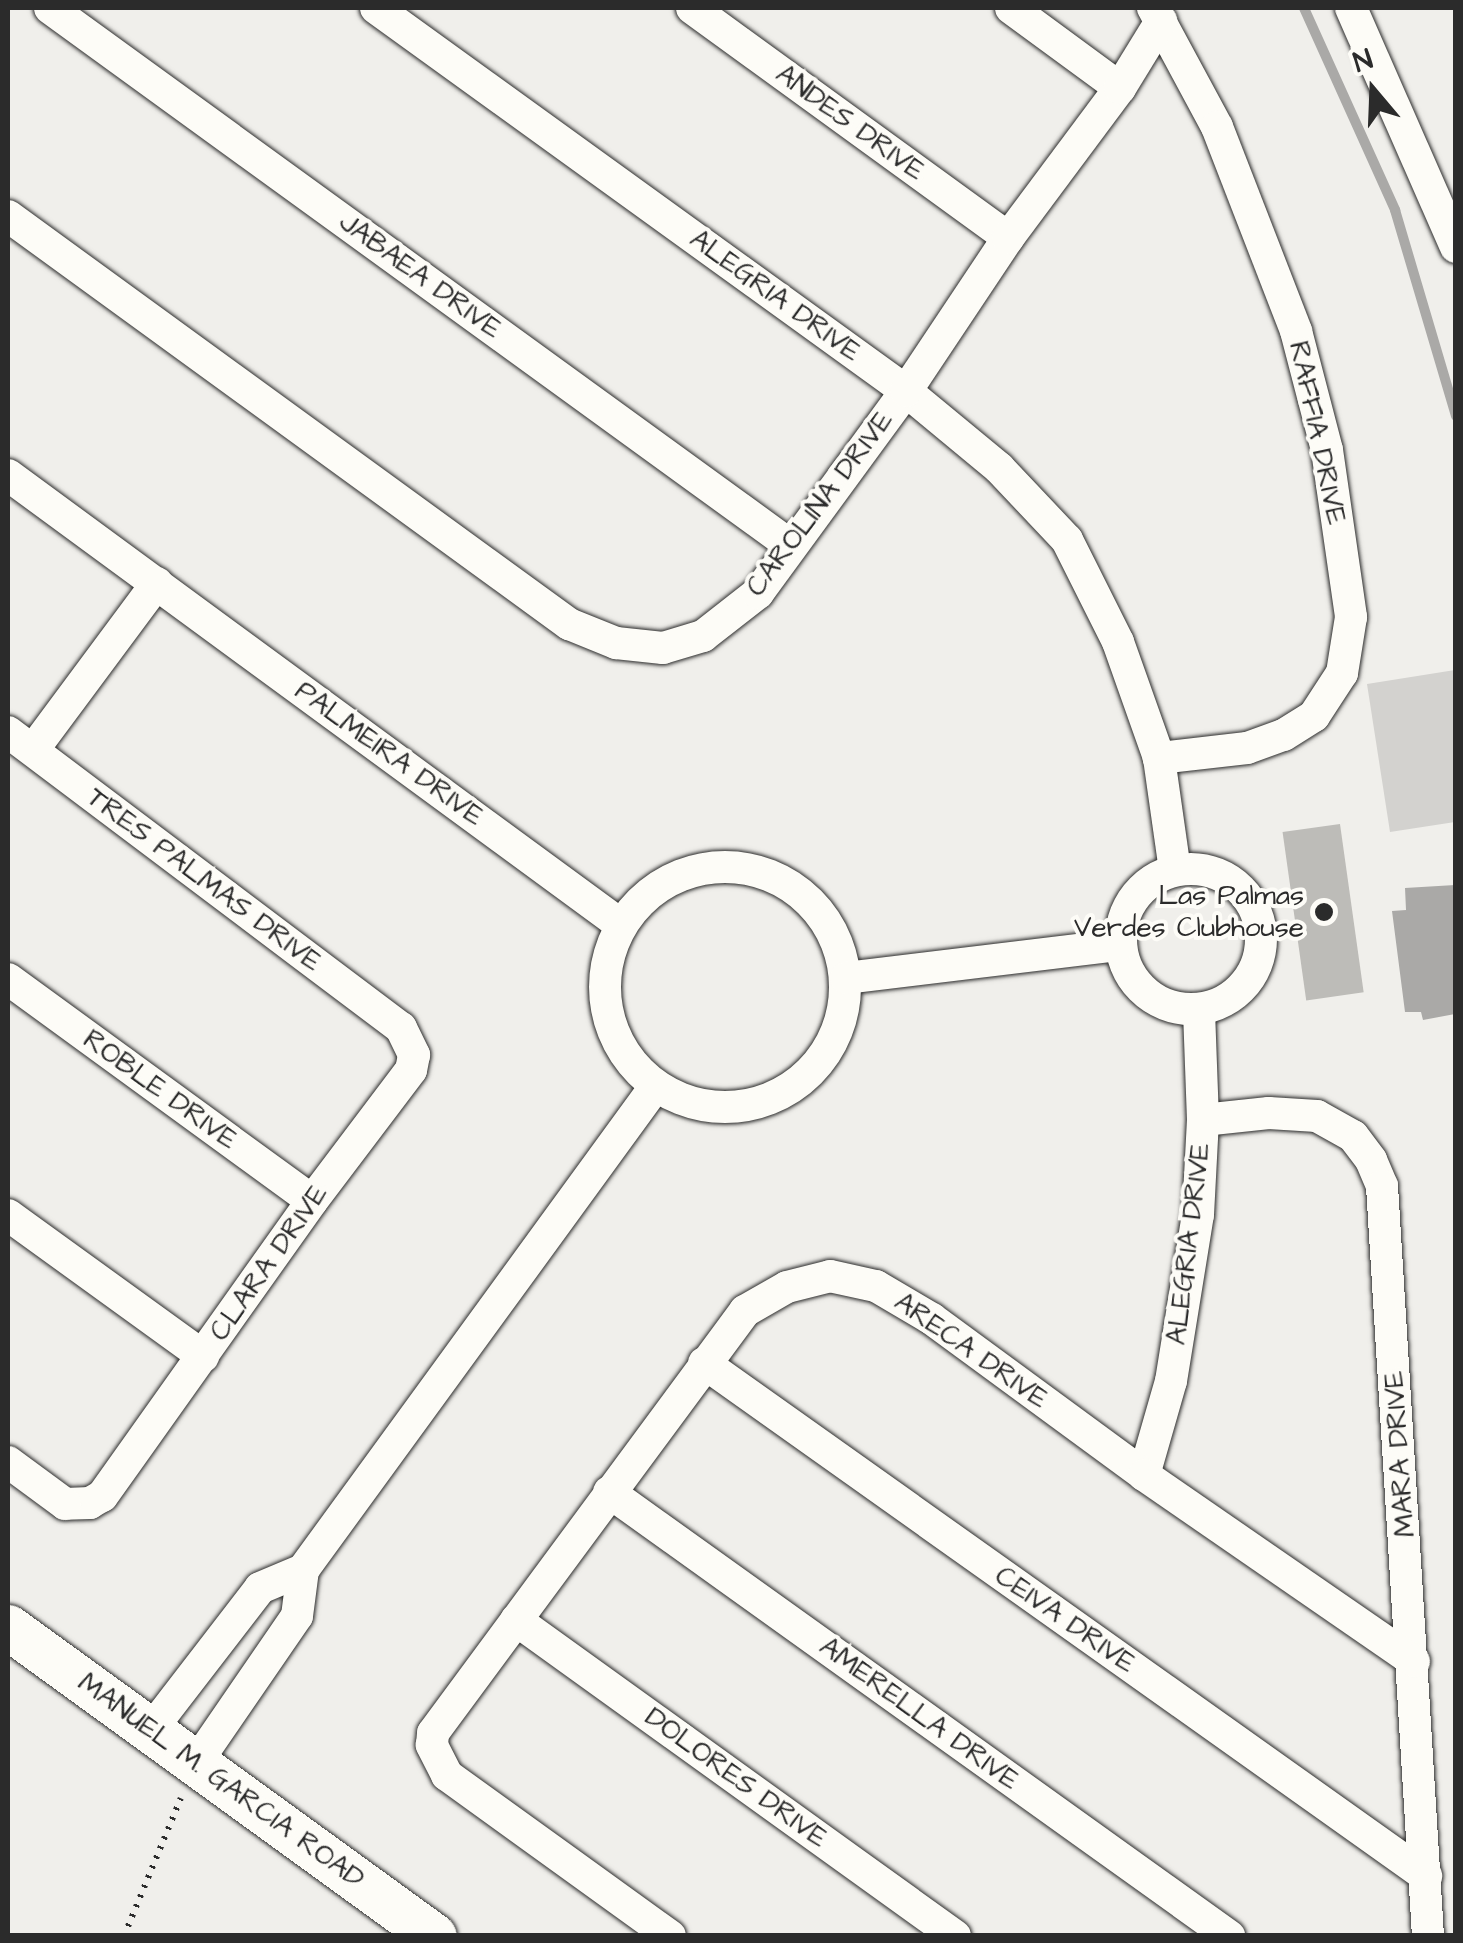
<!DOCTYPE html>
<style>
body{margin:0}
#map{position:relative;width:1463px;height:1943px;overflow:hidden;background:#f0efeb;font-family:"Architects Daughter",sans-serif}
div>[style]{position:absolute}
.green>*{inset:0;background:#d3d2cf}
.water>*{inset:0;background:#aaa9a7}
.stream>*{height:10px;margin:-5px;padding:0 5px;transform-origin:5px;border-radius:5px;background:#aaa9a7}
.building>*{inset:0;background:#bdbcb8;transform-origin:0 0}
.path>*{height:6px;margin-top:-3px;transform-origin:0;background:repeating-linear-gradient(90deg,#2b2b2b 0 2.5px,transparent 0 10.5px)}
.roads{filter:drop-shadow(0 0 2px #2b2b2b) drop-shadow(0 0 2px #2b2b2b)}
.street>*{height:32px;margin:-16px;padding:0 16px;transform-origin:16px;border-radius:16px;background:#fdfcf7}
.street>.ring{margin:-16px;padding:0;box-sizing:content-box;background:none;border:32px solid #fdfcf7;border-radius:50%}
.secondary>*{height:45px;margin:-22.5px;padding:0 22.5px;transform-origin:22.5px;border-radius:22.5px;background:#fdfcf7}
.dots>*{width:28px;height:28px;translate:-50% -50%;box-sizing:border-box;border:5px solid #fdfcf7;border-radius:50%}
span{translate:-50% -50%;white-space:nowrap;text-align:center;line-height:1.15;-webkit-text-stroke:8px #fdfcf7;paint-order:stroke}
.street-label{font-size:28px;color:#2b2b2b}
.poi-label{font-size:28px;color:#2b2b2b}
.right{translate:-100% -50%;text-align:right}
.frame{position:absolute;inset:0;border:10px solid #2b2b2b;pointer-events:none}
.north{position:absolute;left:1323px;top:40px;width:100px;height:100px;-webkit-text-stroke:8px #fdfcf7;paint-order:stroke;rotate:341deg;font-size:28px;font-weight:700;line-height:40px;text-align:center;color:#2b2b2b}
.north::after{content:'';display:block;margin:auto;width:35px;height:45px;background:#2b2b2b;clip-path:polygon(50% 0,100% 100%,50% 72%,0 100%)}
</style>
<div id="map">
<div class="green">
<i style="clip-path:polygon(1455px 670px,1455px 822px,1390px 832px,1367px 684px)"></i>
</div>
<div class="water">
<i style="clip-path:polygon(1455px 885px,1455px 1014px,1423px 1020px,1421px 1012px,1405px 1012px,1392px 911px,1406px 910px,1405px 888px)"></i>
</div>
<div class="stream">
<i style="left:1304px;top:8px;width:222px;rotate:65.7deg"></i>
<i style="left:1395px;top:210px;width:215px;rotate:73.5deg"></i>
</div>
<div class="building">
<i style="left:1340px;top:824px;width:170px;height:58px;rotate:82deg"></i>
</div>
<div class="path">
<i style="left:124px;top:1936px;width:149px;rotate:-67.6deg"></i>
</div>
<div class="roads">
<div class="street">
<i style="left:50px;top:8px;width:914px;rotate:35.97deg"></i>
<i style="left:376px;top:8px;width:654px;rotate:35.85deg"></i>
<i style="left:906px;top:391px;width:121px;rotate:39.6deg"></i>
<i style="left:999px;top:468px;width:99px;rotate:46.6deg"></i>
<i style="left:1067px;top:540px;width:114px;rotate:63.4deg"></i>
<i style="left:1118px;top:642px;width:123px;rotate:70.5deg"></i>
<i style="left:1159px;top:758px;width:113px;rotate:81.9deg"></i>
<i style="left:692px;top:8px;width:391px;rotate:36deg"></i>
<i style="left:1011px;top:8px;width:135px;rotate:36.3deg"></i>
<i style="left:1153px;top:8px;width:135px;rotate:61.7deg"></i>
<i style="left:1217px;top:127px;width:219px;rotate:68.8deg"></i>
<i style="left:1296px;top:331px;width:123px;rotate:75.4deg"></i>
<i style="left:1327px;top:450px;width:169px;rotate:81.8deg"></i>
<i style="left:1351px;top:617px;width:57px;rotate:99.1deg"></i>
<i style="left:1342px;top:673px;width:51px;rotate:123.1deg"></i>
<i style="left:1314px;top:716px;width:36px;rotate:148deg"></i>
<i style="left:1283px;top:735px;width:38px;rotate:160deg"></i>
<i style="left:1247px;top:748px;width:89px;rotate:173.5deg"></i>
<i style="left:1351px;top:8px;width:261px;rotate:66.3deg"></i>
<i style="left:8px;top:216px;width:694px;rotate:36.03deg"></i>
<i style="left:569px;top:624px;width:51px;rotate:22deg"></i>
<i style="left:616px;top:643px;width:47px;rotate:6.1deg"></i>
<i style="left:663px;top:648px;width:42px;rotate:-16.7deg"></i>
<i style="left:703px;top:636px;width:70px;rotate:-38deg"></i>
<i style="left:758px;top:593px;width:250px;rotate:-53.8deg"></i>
<i style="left:906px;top:391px;width:184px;rotate:-56.3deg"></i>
<i style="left:1008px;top:238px;width:187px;rotate:-53.3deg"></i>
<i style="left:1120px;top:88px;width:79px;rotate:-58.5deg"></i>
<i style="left:8px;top:475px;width:760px;rotate:36.28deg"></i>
<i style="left:8px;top:732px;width:492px;rotate:37deg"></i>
<i style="left:401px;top:1028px;width:30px;rotate:64deg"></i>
<i style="left:414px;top:1055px;width:15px;rotate:101deg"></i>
<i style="left:411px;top:1070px;width:164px;rotate:127.1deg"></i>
<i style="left:312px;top:1201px;width:362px;rotate:125.4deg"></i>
<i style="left:102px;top:1496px;width:14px;rotate:150deg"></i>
<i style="left:90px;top:1503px;width:25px;rotate:178deg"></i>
<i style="left:65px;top:1504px;width:71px;rotate:-143.6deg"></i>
<i style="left:33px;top:750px;width:208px;rotate:-53.4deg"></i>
<i class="ring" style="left:605px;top:867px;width:208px;height:208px"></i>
<i class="ring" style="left:1121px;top:869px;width:108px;height:108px"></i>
<i style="left:846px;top:978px;width:276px;rotate:-6.9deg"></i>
<i style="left:8px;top:979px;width:376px;rotate:36.1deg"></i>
<i style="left:1203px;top:1120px;width:66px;rotate:-6.1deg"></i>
<i style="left:1269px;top:1113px;width:48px;rotate:3.6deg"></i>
<i style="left:1317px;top:1116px;width:41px;rotate:29.1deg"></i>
<i style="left:1353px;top:1136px;width:30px;rotate:53deg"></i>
<i style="left:1371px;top:1160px;width:28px;rotate:67deg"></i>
<i style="left:1382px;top:1186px;width:751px;rotate:86.49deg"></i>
<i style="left:8px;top:1215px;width:241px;rotate:35.9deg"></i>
<i style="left:704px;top:1363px;width:886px;rotate:35.39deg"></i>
<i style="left:1144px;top:1475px;width:98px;rotate:-74deg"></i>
<i style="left:1171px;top:1381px;width:168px;rotate:-80.8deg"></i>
<i style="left:1198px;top:1215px;width:95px;rotate:-87deg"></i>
<i style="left:1203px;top:1120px;width:111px;rotate:-92.1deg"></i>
<i style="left:609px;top:1492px;width:763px;rotate:35.61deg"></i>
<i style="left:516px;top:1620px;width:541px;rotate:35.75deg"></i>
<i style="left:150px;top:1731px;width:180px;rotate:-52.4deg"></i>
<i style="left:260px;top:1588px;width:47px;rotate:-22.7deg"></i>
<i style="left:196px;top:1763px;width:178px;rotate:-55.5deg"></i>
<i style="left:297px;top:1616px;width:46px;rotate:-82.6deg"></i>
<i style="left:303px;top:1570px;width:598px;rotate:-53.92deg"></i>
<i style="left:670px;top:1936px;width:275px;rotate:-144.2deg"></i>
<i style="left:447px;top:1775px;width:34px;rotate:-117deg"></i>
<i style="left:432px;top:1745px;width:12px;rotate:-85deg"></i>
<i style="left:433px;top:1733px;width:525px;rotate:-53.52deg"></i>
<i style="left:745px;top:1311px;width:48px;rotate:-29.7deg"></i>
<i style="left:787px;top:1287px;width:44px;rotate:-14.3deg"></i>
<i style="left:830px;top:1276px;width:47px;rotate:12.3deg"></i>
<i style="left:876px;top:1286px;width:65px;rotate:30.5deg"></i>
<i style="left:932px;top:1319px;width:263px;rotate:36.3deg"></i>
<i style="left:1144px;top:1475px;width:328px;rotate:34.6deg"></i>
</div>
<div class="secondary">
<i style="left:8px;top:1627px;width:526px;rotate:35.96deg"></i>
</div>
</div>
<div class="dots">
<i style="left:1324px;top:912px;background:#2b2b2b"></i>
</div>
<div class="street-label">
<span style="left:850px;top:123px;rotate:36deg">ANDES DRIVE</span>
<span style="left:420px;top:276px;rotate:36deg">JABAEA DRIVE</span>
<span style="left:775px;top:296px;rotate:36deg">ALEGRIA DRIVE</span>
<span style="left:1317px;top:433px;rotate:78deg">RAFFIA DRIVE</span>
<span style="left:820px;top:504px;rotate:-53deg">CAROLINA DRIVE</span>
<span style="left:389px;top:754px;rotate:36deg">PALMEIRA DRIVE</span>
<span style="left:204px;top:880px;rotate:37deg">TRES PALMAS DRIVE</span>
<span style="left:160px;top:1090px;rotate:36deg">ROBLE DRIVE</span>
<span style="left:1189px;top:1244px;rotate:-83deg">ALEGRIA DRIVE</span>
<span style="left:269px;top:1263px;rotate:-55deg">CLARA DRIVE</span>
<span style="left:971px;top:1351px;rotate:35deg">ARECA DRIVE</span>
<span style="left:1400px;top:1454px;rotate:-94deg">MARA DRIVE</span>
<span style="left:1065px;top:1620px;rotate:35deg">CEIVA DRIVE</span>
<span style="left:919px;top:1714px;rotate:36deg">AMERELLA DRIVE</span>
<span style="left:736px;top:1778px;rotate:36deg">DOLORES DRIVE</span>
<span style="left:221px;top:1781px;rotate:36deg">MANUEL M. GARCIA ROAD</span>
</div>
<div class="poi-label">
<span class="right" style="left:1304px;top:912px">Las Palmas<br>Verdes Clubhouse</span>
</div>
<div class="frame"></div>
<div class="north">N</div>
</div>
